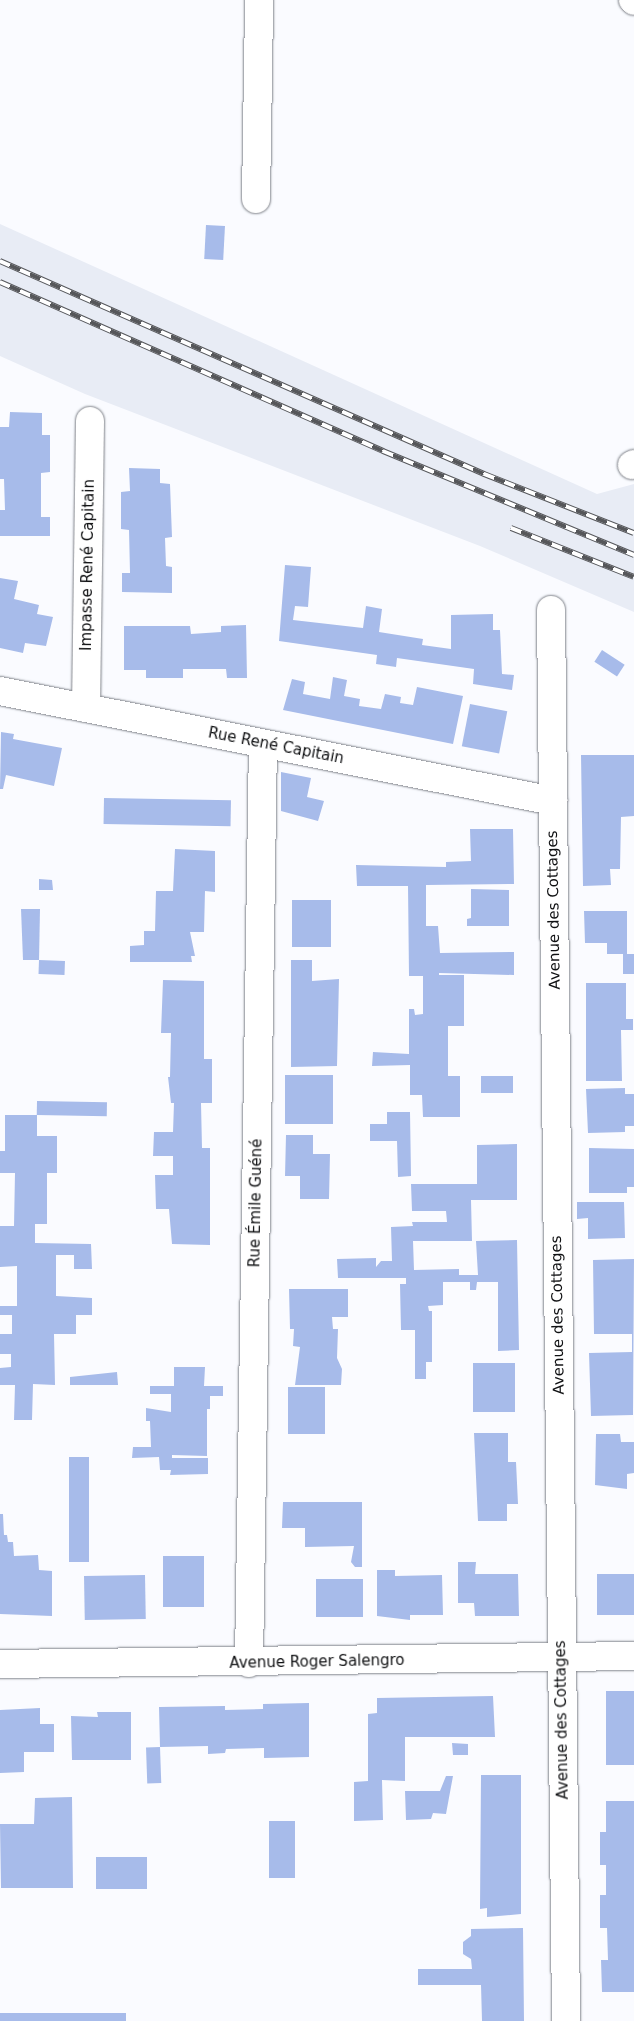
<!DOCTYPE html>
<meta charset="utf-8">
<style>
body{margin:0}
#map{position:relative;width:634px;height:2021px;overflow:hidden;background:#fafbff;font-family:"DejaVu Sans",sans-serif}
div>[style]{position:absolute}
.built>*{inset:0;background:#e8ecf5}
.building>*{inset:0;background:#a7bbea;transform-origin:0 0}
.roads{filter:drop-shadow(0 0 1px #7f8289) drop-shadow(0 0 1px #7f8289)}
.minor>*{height:28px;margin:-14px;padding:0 14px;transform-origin:14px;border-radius:14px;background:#fff}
.rail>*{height:5.5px;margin-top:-2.75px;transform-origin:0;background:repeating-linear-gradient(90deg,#fff 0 11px,#56575a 0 22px);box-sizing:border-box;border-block:1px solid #56575a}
span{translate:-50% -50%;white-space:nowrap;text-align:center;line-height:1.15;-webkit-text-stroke:4.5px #fff;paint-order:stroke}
.street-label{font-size:15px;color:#0f1012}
</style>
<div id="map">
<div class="built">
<i style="clip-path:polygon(0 224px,597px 494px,634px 484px,634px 612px,480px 546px,85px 394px,0 356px)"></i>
</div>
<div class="building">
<i style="left:206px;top:225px;width:19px;height:34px;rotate:3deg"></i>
<i style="clip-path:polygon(10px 412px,42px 413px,42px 435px,50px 435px,50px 472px,41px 473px,41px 517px,50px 517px,50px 536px,0 536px,0 510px,5px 510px,4px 479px,0 479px,0 427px,9px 427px)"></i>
<i style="clip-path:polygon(129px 468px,160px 469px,160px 483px,170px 484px,172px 537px,165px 538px,166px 566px,172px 567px,172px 593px,122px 592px,122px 573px,130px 573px,129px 530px,121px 529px,121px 492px,130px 491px)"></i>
<i style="clip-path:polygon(285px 565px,311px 567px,308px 607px,295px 606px,293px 620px,363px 628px,366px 606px,382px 609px,379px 632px,423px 639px,422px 645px,451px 649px,451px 615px,493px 614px,493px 630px,500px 630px,502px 674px,514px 675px,512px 690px,473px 684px,474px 669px,397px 658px,396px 667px,376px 664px,377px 655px,279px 641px)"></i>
<i style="clip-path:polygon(0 578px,18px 581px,14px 599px,39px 605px,37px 614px,53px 617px,46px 646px,25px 643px,23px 653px,0 648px)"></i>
<i style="clip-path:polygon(246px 625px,247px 678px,227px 678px,226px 669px,183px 669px,183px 678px,146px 678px,146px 670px,124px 670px,124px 626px,190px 626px,191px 634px,221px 632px,221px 626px)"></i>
<i style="left:602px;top:650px;width:27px;height:14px;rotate:33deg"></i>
<i style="clip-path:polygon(333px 677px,347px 680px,344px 696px,360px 699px,359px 706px,381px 709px,385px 694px,401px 697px,400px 703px,413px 705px,417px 687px,463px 696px,453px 744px,283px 710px,292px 679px,305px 682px,303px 694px,330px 699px)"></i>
<i style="left:470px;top:704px;width:38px;height:43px;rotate:11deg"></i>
<i style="clip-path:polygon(1px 732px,14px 734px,13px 739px,62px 748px,54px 786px,6px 775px,3px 789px,0 789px)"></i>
<i style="clip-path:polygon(581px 755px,634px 755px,634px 816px,621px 817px,620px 869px,610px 869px,611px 885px,583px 886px)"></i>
<i style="clip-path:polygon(281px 772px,311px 778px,307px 797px,324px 801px,318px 821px,281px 811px)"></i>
<i style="left:104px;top:798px;width:127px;height:26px;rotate:1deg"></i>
<i style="clip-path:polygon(470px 829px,513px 829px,514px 884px,426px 885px,426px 926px,438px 926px,440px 953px,514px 952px,514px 975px,439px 973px,439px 975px,464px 975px,464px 1026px,448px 1026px,448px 1076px,460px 1076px,460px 1117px,423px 1117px,422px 1095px,410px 1095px,410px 1065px,372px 1066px,373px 1052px,409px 1054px,409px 1009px,414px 1009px,415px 1015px,423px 1014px,423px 976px,409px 976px,408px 886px,357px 886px,356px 865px,446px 867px,446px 862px,471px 861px)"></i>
<i style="clip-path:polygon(175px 849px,215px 851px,215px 892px,205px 891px,204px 932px,190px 932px,195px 956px,191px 956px,192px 962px,130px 962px,130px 946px,144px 945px,144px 931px,155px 931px,156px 891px,173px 891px)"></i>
<i style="clip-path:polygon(39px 879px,52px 880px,53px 890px,39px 890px)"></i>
<i style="clip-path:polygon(471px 889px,509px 890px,509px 926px,467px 926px,467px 919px,471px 918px)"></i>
<i style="left:292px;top:900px;width:39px;height:47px"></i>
<i style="clip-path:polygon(21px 909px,40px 909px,39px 960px,23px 960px)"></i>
<i style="clip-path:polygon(584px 911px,627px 911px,627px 954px,634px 954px,634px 974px,623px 974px,623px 954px,607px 954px,607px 943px,585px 943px)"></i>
<i style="left:39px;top:960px;width:26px;height:14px;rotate:2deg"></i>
<i style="clip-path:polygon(291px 960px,312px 960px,312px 981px,339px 979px,337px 1066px,291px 1067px)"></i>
<i style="clip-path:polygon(163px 980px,204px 981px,204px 1059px,212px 1059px,212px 1103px,201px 1103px,202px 1148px,210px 1148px,210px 1245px,172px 1244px,169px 1209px,156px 1209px,155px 1175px,173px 1175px,173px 1156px,153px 1156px,154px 1132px,173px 1132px,174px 1103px,171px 1103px,168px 1077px,170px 1077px,171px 1033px,161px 1033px)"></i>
<i style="clip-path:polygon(586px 983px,626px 983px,626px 1019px,633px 1019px,633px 1030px,621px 1030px,622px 1081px,586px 1081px)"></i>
<i style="left:285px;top:1075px;width:48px;height:49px"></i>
<i style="left:481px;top:1076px;width:32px;height:17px"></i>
<i style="clip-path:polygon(625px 1088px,625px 1094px,634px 1094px,634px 1126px,625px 1126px,625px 1132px,588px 1133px,586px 1089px)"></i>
<i style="left:37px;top:1101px;width:70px;height:14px;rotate:1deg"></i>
<i style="clip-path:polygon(387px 1112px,410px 1112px,411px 1176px,398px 1177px,397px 1141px,370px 1141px,370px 1124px,387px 1124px)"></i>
<i style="clip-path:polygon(5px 1115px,37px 1115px,37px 1136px,57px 1136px,57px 1173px,47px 1173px,47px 1224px,35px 1224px,35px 1243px,91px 1244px,92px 1269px,74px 1269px,74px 1255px,56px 1255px,56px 1296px,92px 1298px,92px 1315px,76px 1315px,76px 1334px,54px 1334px,55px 1385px,33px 1384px,32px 1420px,14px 1420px,15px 1385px,0 1385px,0 1368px,11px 1367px,11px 1354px,0 1354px,0 1334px,12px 1334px,12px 1315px,0 1315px,0 1306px,17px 1306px,17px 1266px,0 1267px,0 1226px,14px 1226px,15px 1173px,0 1173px,0 1151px,5px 1151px)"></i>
<i style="clip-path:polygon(286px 1135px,313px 1135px,313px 1154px,330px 1154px,329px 1199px,300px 1199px,300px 1176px,285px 1176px)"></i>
<i style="clip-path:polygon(517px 1144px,517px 1200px,471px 1200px,472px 1241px,413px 1241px,414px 1270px,459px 1269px,459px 1275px,478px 1275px,476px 1241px,517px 1240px,519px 1350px,498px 1351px,498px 1282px,477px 1282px,476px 1290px,470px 1290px,470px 1282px,443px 1282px,443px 1305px,428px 1306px,429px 1311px,432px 1311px,432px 1362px,426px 1362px,426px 1379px,415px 1379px,415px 1330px,401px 1330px,400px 1284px,406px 1284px,406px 1278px,338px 1278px,337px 1259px,376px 1258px,376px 1267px,381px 1261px,392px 1261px,391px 1227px,413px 1226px,412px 1222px,447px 1222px,446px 1211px,412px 1211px,411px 1184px,477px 1184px,477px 1145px)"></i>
<i style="clip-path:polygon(589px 1148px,634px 1149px,634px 1187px,627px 1187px,627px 1193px,589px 1193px)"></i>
<i style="clip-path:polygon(577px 1202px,624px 1202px,625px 1238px,588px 1239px,588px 1218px,577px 1219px)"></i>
<i style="clip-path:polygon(634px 1259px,633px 1415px,591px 1416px,589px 1353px,632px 1352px,632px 1334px,594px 1334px,593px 1260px)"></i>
<i style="clip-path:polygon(289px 1289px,348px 1289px,348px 1317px,332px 1317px,333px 1329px,338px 1329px,337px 1358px,342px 1369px,341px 1385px,295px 1385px,300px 1347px,293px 1346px,294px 1329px,290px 1329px)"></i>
<i style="left:473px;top:1363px;width:42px;height:49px"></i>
<i style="clip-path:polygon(174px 1367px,205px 1367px,204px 1386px,223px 1386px,223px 1396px,210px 1396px,210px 1409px,207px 1409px,207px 1456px,172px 1455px,172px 1458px,208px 1458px,208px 1474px,170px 1475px,171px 1470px,160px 1470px,159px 1457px,132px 1458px,133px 1447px,151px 1447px,150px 1421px,146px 1421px,146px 1408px,171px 1412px,171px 1394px,150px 1394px,150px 1386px,174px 1386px)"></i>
<i style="clip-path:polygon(117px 1372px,118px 1385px,70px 1385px,70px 1377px)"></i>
<i style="left:288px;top:1387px;width:37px;height:47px"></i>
<i style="clip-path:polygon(474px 1433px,508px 1433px,508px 1462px,516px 1462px,518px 1504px,507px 1504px,507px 1521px,478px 1521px)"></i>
<i style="clip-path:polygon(596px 1434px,620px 1434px,621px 1442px,634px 1442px,634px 1473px,627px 1474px,627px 1489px,595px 1485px)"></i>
<i style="left:69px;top:1457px;width:20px;height:105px"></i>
<i style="clip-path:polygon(283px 1502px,362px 1502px,362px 1567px,355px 1567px,351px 1562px,354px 1546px,305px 1547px,305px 1528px,282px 1528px)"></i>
<i style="clip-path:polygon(0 1514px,3px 1514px,4px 1535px,7px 1535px,8px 1542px,13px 1542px,14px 1556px,38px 1555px,39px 1570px,52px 1571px,52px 1616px,0 1614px)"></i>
<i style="left:163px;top:1556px;width:41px;height:51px"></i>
<i style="clip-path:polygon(458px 1562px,476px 1562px,475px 1574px,518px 1574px,519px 1616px,475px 1616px,474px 1603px,458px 1603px)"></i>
<i style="clip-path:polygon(377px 1570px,395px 1570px,395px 1576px,442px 1575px,443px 1615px,410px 1615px,410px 1620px,377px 1616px)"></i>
<i style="left:597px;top:1574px;width:37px;height:41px"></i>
<i style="left:145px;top:1575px;width:44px;height:61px;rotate:89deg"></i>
<i style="left:316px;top:1579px;width:47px;height:38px"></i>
<i style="left:606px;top:1691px;width:28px;height:74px"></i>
<i style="clip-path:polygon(493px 1696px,495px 1737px,405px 1737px,405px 1781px,382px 1780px,383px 1820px,354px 1821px,354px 1782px,368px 1781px,368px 1714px,377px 1713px,377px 1698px)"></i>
<i style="clip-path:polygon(309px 1703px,309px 1757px,264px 1758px,264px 1748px,226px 1749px,225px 1753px,208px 1754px,208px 1746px,160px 1747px,159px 1707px,225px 1706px,225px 1710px,263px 1709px,263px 1704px)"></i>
<i style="clip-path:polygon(40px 1708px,40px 1724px,54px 1724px,54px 1752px,24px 1752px,24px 1772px,0 1773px,0 1710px)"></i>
<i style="clip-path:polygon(97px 1712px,131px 1712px,131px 1760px,72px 1760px,71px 1716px,98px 1717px)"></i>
<i style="clip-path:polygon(452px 1743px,468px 1744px,468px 1755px,453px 1755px)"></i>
<i style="left:160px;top:1747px;width:36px;height:14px;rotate:88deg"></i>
<i style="clip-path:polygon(481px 1775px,521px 1775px,521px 1914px,487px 1917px,487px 1908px,480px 1909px)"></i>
<i style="clip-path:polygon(446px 1776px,453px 1776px,446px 1814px,433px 1813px,431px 1819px,406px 1820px,405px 1791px,440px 1791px)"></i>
<i style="clip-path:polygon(72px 1797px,73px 1888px,1px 1888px,0 1824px,34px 1824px,35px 1798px)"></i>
<i style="clip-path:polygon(606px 1801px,634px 1801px,634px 1992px,602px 1992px,601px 1960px,608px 1960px,607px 1928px,600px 1928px,600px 1895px,606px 1895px,606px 1865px,600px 1865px,600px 1832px,606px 1832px)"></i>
<i style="left:269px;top:1821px;width:26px;height:57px"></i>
<i style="left:147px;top:1857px;width:32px;height:51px;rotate:90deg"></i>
<i style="clip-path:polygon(523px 1928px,524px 2021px,482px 2021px,481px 1985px,418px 1985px,418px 1969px,472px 1969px,471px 1959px,463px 1954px,463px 1942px,471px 1936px,471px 1929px)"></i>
<i style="left:0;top:2013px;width:126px;height:8px"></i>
</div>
<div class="roads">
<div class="minor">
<i style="left:633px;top:0;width:1px;rotate:45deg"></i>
<i style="left:256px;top:199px;width:199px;rotate:-89.1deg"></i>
<i style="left:632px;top:465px;width:2px;rotate:-27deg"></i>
<i style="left:551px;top:610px;width:1411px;rotate:89.39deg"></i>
<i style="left:0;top:691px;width:564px;rotate:11.25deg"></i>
<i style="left:86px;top:708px;width:287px;rotate:-89.2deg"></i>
<i style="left:249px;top:1663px;width:919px;rotate:-89.13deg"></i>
<i style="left:0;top:1664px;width:634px;rotate:-0.72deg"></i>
</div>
</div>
<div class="rail">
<i style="left:0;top:261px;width:529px;rotate:23.75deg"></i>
<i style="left:484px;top:474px;width:161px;rotate:21.5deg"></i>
<i style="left:0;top:282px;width:419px;rotate:23.8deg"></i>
<i style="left:383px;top:451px;width:272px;rotate:22.5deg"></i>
<i style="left:511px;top:528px;width:132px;rotate:21.7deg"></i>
</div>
<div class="street-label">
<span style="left:88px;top:565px;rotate:-89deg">Impasse René Capitain</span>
<span style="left:276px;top:746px;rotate:11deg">Rue René Capitain</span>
<span style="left:554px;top:910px;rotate:-91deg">Avenue des Cottages</span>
<span style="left:256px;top:1203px;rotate:-89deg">Rue Émile Guéné</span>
<span style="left:558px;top:1315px;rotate:-91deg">Avenue des Cottages</span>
<span style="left:317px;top:1662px;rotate:-1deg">Avenue Roger Salengro</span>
<span style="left:562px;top:1720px;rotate:-91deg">Avenue des Cottages</span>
</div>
</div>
